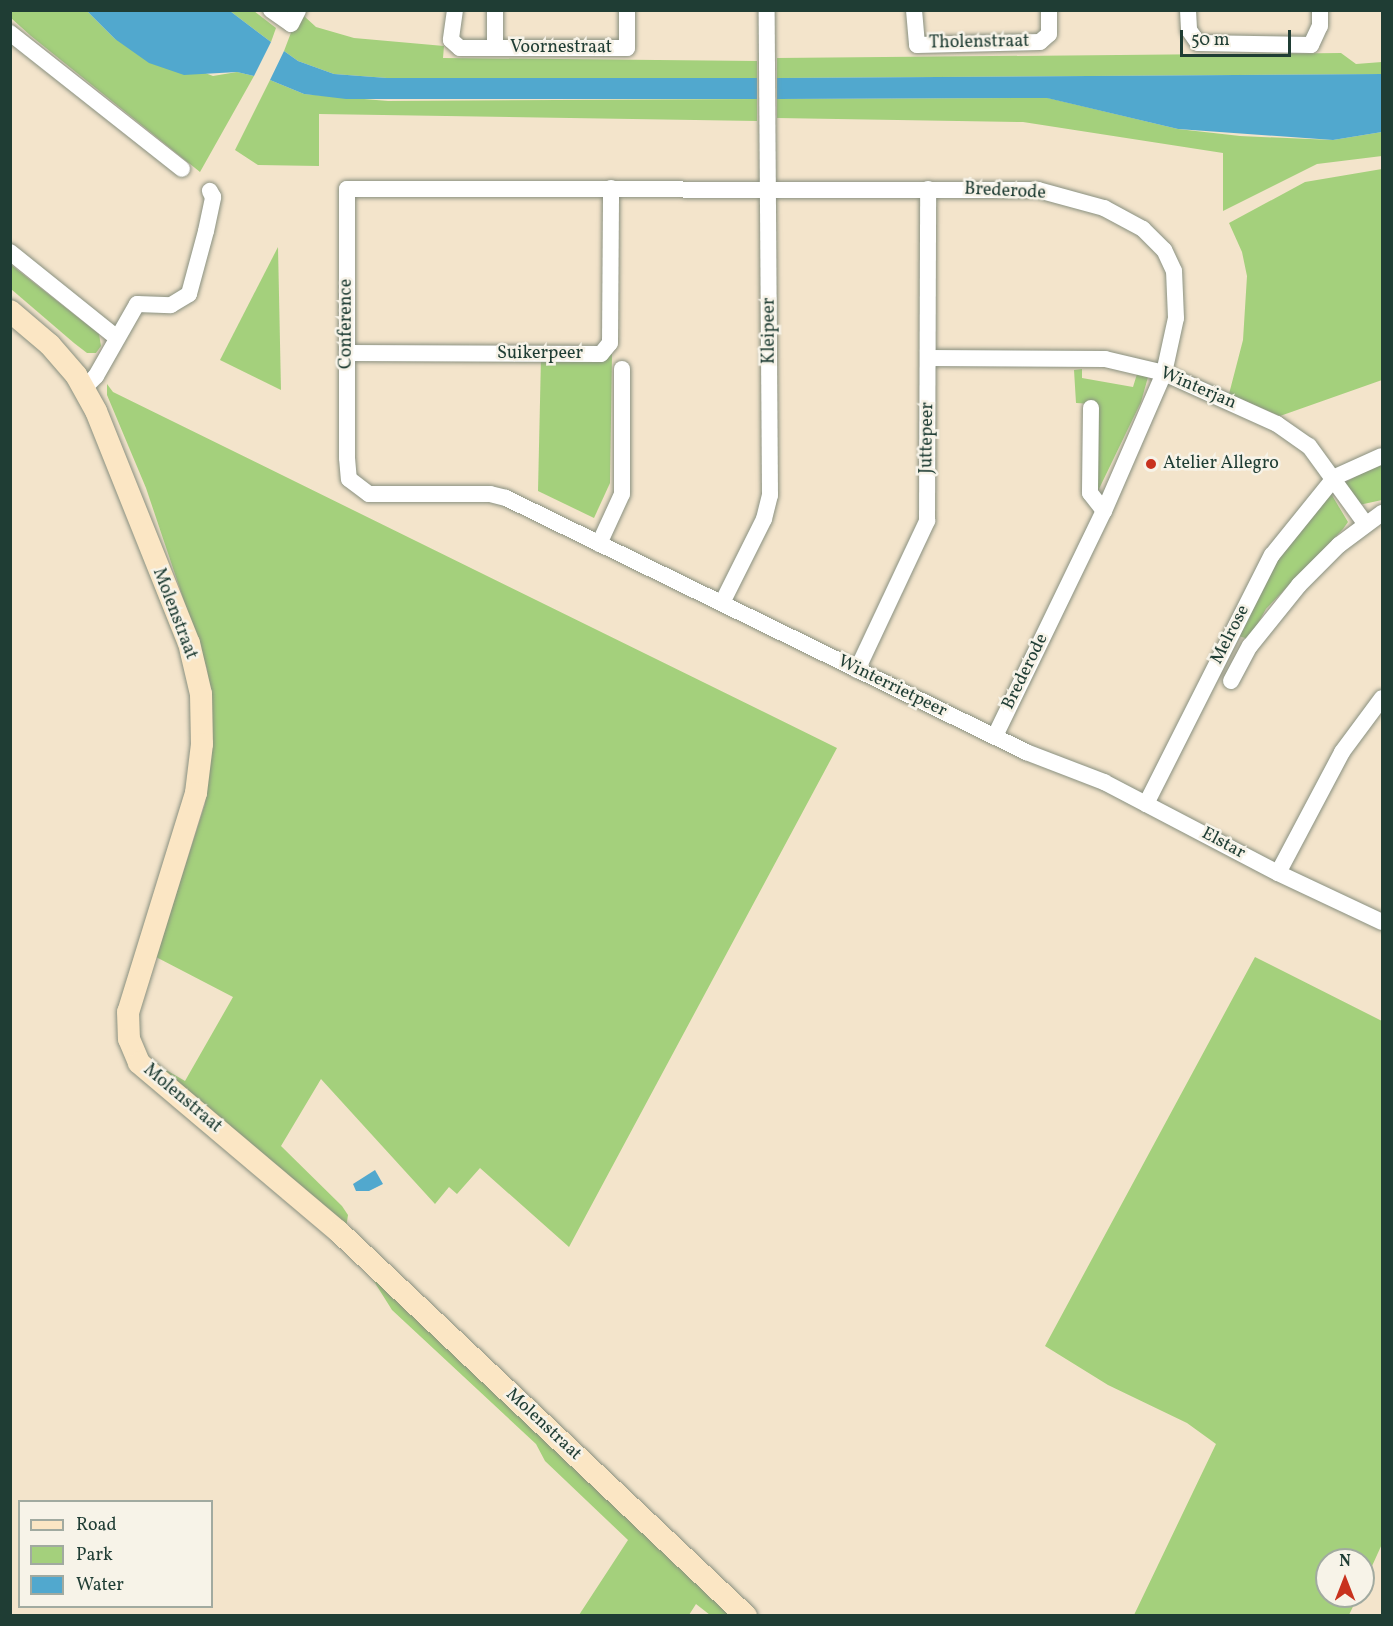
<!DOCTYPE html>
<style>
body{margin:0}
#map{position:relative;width:1393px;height:1626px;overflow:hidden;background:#f3e4cb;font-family:Vollkorn,serif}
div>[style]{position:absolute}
.green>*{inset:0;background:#a4d07c}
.water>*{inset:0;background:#51a8ce}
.roads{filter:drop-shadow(0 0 2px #899080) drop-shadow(0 0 2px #899080)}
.street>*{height:16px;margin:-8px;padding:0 8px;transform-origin:8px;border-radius:8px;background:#fff}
.secondary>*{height:22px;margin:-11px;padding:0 11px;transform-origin:11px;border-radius:11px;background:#fbe6c4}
.dots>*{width:16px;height:16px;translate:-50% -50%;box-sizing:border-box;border:3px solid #f7f3e8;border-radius:50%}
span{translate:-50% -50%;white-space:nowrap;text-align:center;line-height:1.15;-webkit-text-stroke:5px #f7f3e8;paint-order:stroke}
.street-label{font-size:18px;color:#1f3d34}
.poi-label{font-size:18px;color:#1f3d34}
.left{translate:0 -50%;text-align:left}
.frame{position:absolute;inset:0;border:12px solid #1f3d34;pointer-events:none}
.legend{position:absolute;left:18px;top:1500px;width:195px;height:108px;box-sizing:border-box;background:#f7f3e8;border:2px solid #a1aaa0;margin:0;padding:8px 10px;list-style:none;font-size:18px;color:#1f3d34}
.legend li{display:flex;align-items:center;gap:12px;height:30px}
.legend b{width:30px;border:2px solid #a1aaa0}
.north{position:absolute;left:1315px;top:1548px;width:60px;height:60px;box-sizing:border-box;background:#f7f3e8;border:2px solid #a1aaa0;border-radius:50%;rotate:0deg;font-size:16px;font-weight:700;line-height:24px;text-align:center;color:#1f3d34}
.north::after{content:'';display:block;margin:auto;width:21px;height:27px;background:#c8321e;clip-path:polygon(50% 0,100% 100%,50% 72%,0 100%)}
.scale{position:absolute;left:1180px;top:30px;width:111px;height:27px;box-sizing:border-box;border:3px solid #1f3d34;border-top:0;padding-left:8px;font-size:18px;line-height:21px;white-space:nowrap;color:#1f3d34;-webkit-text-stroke:4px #f7f3e8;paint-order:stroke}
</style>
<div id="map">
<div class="green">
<i style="clip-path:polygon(11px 11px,87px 11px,115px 39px,213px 76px,237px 72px,254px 76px,200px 172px,31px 36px,11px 18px)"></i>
<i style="clip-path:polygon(230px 11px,254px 11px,276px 28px,271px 42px)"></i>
<i style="clip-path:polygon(304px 16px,316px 27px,354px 38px,444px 46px,443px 58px,757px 61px,757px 78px,387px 78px,334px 74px,298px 61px,284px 51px,292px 30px)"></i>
<i style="clip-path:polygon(1341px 53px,1356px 64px,1382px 62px,1382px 74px,777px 78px,777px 58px)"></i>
<i style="clip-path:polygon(270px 80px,304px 94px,388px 101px,757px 99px,757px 121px,319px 114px,319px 166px,258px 165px,235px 150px)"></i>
<i style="clip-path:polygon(1048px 98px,1178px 129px,1240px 136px,1333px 140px,1382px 132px,1382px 156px,1317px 164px,1223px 211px,1223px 153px,1023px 122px,777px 118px,777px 99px)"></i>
<i style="clip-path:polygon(1382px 169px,1382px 380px,1280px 416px,1229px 394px,1243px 340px,1247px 276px,1242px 252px,1229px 223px,1305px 182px)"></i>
<i style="clip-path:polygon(278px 247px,281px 390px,220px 360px)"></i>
<i style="clip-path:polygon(10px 264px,99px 334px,101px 346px,96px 353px,87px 353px,74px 343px,11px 289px)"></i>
<i style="clip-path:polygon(612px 354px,610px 483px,594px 518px,538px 491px,541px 357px)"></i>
<i style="clip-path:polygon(1082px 369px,1082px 378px,1133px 387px,1137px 374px,1148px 377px,1141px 402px,1097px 493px,1093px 404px,1076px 403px,1074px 370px)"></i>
<i style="clip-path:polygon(107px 384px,113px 392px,837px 748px,569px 1247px,480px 1168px,457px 1194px,449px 1187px,435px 1204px,321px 1079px,281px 1146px,342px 1206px,348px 1215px,346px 1228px,161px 1067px,185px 1081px,233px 997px,156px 957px,205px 804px,212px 713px,207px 669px,146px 488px,107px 395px)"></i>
<i style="clip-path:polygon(1382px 462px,1382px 500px,1359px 505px,1344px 483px)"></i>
<i style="clip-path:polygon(1330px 492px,1348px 522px,1343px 529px,1266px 609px,1249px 639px,1238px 636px,1274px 562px)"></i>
<i style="clip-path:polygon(1255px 957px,1382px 1021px,1382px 1544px,1363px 1586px,1363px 1560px,1327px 1560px,1327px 1596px,1358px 1596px,1349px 1615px,1134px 1615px,1216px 1444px,1187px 1423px,1108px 1385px,1045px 1346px)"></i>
<i style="clip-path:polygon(370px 1275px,736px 1615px,710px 1615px,696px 1604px,689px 1615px,579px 1615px,628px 1540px,545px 1461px,536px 1444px,392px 1310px)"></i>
</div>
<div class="water">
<i style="clip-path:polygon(87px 11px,230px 11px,271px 42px,254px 76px,237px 72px,184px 75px,149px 63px,115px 39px)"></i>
<i style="clip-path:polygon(284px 51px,298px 61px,334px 74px,387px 78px,757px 78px,757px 99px,346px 99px,304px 94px,270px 80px)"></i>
<i style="clip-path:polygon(1382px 74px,1382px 132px,1333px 140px,1178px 129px,1047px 98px,777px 99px,777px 78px)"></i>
<i style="clip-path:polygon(375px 1170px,383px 1184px,369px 1191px,356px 1191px,353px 1184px)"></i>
</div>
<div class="roads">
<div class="street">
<i style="left:271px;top:10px;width:24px;rotate:35deg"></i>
<i style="left:291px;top:24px;width:16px;rotate:-63deg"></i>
<i style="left:455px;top:10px;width:30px;rotate:98deg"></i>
<i style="left:451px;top:40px;width:12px;rotate:42deg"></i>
<i style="left:460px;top:48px;width:35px"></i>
<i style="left:495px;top:10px;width:38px;rotate:90deg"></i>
<i style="left:495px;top:48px;width:132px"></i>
<i style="left:627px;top:48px;width:38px;rotate:-90deg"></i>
<i style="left:914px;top:10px;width:35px;rotate:85deg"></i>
<i style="left:917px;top:45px;width:123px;rotate:-1.4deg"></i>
<i style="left:1040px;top:42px;width:12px;rotate:-42deg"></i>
<i style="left:1049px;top:34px;width:24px;rotate:-90deg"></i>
<i style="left:1188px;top:10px;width:20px;rotate:87deg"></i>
<i style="left:1189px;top:30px;width:16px;rotate:55deg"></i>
<i style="left:1198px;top:43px;width:113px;rotate:1deg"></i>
<i style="left:1311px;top:45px;width:21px;rotate:-65deg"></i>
<i style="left:1320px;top:26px;width:16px;rotate:-90deg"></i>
<i style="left:10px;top:33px;width:219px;rotate:38.3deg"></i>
<i style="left:10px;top:252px;width:137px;rotate:38.8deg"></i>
<i style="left:347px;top:353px;width:254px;rotate:0.2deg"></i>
<i style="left:601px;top:354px;width:14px;rotate:-51deg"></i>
<i style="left:610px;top:343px;width:155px;rotate:-89.6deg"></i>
<i style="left:929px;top:358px;width:176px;rotate:0.3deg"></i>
<i style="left:1105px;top:359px;width:61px;rotate:13.3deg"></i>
<i style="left:1164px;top:373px;width:124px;rotate:24.3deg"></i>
<i style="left:1277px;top:424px;width:39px;rotate:35deg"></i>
<i style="left:1309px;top:446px;width:95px;rotate:54deg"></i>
<i style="left:84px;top:388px;width:17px;rotate:-45deg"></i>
<i style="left:96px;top:376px;width:83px;rotate:-60.3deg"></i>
<i style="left:137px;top:304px;width:34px;rotate:2deg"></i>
<i style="left:171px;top:305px;width:21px;rotate:-31deg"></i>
<i style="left:189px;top:294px;width:65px;rotate:-74.9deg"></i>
<i style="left:206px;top:231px;width:35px;rotate:-78deg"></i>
<i style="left:213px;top:197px;width:7px;rotate:-117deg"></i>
<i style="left:1091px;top:408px;width:85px;rotate:90.7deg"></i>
<i style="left:1090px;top:493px;width:23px;rotate:52deg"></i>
<i style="left:599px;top:544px;width:55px;rotate:-65.3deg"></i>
<i style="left:622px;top:494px;width:125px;rotate:-90deg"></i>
<i style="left:722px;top:603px;width:94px;rotate:-63.4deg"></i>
<i style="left:764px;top:519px;width:25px;rotate:-76deg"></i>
<i style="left:770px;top:495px;width:485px;rotate:-90.4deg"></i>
<i style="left:857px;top:670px;width:165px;rotate:-64.8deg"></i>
<i style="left:927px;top:521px;width:332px;rotate:-89.8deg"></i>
<i style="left:1231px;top:681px;width:40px;rotate:-62deg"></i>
<i style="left:1250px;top:646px;width:78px;rotate:-51.2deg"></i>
<i style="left:1299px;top:585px;width:57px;rotate:-45deg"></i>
<i style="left:1339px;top:545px;width:54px;rotate:-36.7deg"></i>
<i style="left:995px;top:736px;width:250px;rotate:-64.2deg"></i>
<i style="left:1104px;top:511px;width:150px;rotate:-66.5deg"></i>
<i style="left:1164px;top:373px;width:56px;rotate:-77.7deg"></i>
<i style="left:1176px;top:318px;width:47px;rotate:-92.4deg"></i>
<i style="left:1174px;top:271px;width:23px;rotate:-115deg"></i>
<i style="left:1164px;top:250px;width:30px;rotate:-135deg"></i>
<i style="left:1143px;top:229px;width:44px;rotate:-151.7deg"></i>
<i style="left:1104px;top:208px;width:68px;rotate:-164.7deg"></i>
<i style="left:1038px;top:190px;width:691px;rotate:-179.92deg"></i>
<i style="left:347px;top:189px;width:269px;rotate:90deg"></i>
<i style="left:347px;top:458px;width:21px;rotate:85deg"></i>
<i style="left:349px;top:479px;width:25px;rotate:37deg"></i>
<i style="left:369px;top:494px;width:121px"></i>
<i style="left:490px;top:494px;width:16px;rotate:14deg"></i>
<i style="left:506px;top:498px;width:579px;rotate:26.03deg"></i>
<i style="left:1026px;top:752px;width:84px;rotate:21deg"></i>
<i style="left:1104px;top:782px;width:196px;rotate:27.6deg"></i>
<i style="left:1278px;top:873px;width:115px;rotate:25.2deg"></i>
<i style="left:1146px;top:804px;width:279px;rotate:-63.2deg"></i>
<i style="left:1272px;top:555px;width:100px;rotate:-51.1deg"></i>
<i style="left:1335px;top:477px;width:51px;rotate:-24.1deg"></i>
<i style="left:1278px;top:873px;width:137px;rotate:-62.1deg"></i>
<i style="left:1342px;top:752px;width:67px;rotate:-53.5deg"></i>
</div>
<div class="secondary">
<i style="left:10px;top:311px;width:52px;rotate:40.4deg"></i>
<i style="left:50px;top:345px;width:40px;rotate:49deg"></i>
<i style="left:76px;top:375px;width:41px;rotate:60.9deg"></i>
<i style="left:96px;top:411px;width:250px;rotate:68.2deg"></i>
<i style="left:189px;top:643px;width:52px;rotate:76.8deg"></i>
<i style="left:201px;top:694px;width:50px;rotate:88.9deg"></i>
<i style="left:202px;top:744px;width:49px;rotate:97deg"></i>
<i style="left:196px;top:793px;width:229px;rotate:107.2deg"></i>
<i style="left:128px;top:1012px;width:27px;rotate:88deg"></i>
<i style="left:129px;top:1039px;width:26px;rotate:67deg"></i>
<i style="left:139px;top:1063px;width:260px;rotate:40.2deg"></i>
<i style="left:338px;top:1231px;width:561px;rotate:43.34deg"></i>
</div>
</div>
<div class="dots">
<i style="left:1151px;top:464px;background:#c8321e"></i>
</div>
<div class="street-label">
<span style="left:979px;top:43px;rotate:-1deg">Tholenstraat</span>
<span style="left:561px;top:48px">Voornestraat</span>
<span style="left:1005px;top:192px;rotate:3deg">Brederode</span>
<span style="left:347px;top:324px;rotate:-90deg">Conference</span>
<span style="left:770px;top:331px;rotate:-90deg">Kleipeer</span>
<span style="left:540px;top:354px">Suikerpeer</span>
<span style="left:1198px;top:389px;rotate:23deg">Winterjan</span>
<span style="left:928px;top:438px;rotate:-89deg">Juttepeer</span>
<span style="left:174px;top:614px;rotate:69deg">Molenstraat</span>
<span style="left:1231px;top:635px;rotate:-63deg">Melrose</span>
<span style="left:1026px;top:672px;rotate:-64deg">Brederode</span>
<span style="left:892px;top:687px;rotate:26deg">Winterrietpeer</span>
<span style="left:1223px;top:844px;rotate:28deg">Elstar</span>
<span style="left:182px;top:1099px;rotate:40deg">Molenstraat</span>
<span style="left:543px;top:1425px;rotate:43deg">Molenstraat</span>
</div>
<div class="poi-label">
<span class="left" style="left:1163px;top:464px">Atelier Allegro</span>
</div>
<div class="frame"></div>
<ul class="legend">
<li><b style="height:8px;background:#fbe6c4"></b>Road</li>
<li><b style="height:16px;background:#a4d07c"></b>Park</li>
<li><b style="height:16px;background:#51a8ce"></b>Water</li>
</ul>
<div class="north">N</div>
<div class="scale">50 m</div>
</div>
